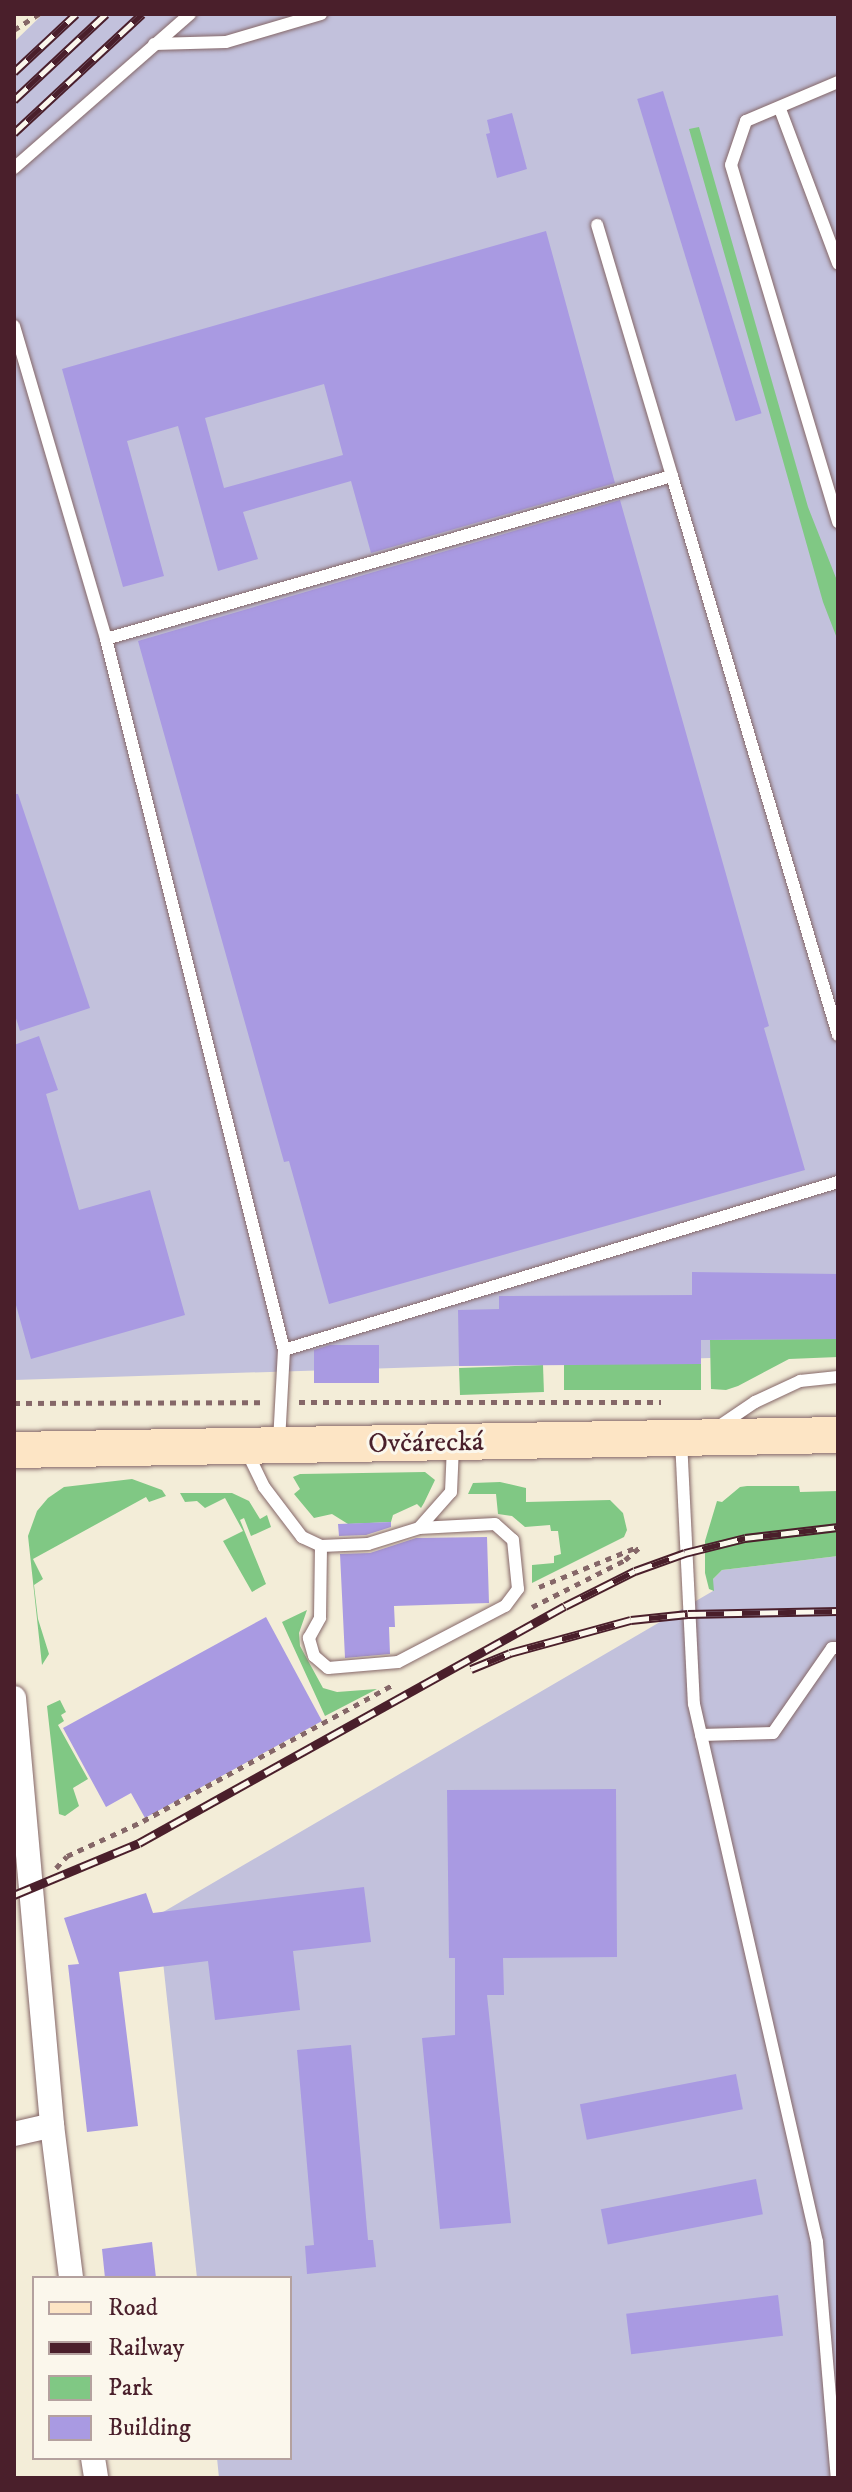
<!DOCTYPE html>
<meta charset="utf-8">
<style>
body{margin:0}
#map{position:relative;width:852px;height:2492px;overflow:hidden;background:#f3edd8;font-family:"IM FELL DW Pica",serif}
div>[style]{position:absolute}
.industrial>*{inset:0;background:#c2c1dc}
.green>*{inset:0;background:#80c884;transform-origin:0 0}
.building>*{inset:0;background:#a99ae2;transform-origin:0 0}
.path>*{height:5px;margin-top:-2.5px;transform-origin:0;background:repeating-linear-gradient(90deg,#856768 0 6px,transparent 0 12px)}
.roads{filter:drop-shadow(0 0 2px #856768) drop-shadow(0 0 2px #856768)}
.service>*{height:12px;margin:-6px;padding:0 6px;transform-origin:6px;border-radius:6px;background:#fff}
.minor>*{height:24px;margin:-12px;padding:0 12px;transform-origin:12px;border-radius:12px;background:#fff}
.secondary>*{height:36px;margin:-18px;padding:0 18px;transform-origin:18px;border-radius:18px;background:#fde5c5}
.rail>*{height:9px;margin-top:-4.5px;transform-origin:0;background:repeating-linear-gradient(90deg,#fbf7ec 0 18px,#4a1f2b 0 36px);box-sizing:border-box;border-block:2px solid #4a1f2b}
span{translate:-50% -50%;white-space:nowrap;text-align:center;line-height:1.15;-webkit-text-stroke:6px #fbf7ec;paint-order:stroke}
.street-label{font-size:28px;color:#4a1f2b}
.frame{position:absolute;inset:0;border:16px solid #4a1f2b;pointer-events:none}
.legend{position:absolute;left:32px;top:2276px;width:260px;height:184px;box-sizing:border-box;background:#fbf7ec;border:2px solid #b4a19f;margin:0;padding:10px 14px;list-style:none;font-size:24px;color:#4a1f2b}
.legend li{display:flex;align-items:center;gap:16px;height:40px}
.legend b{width:40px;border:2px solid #b4a19f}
</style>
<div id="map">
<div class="industrial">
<i style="clip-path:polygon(43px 14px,838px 14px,838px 1354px,14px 1380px,14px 42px)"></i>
<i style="clip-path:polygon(838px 1556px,838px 2478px,219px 2478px,217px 2458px,290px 2458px,290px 2278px,197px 2278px,158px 1915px,713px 1591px,713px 1579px,722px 1570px)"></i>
</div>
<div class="green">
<i style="clip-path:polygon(699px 127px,808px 507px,838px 583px,838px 641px,823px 602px,689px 129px)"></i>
<i style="clip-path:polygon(838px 1339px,838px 1357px,789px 1359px,738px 1386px,726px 1390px,711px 1389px,710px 1340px)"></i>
<i style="left:701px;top:1364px;width:26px;height:137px;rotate:90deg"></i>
<i style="left:543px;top:1365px;width:27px;height:84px;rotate:88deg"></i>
<i style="clip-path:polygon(425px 1472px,435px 1480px,424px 1503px,421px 1508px,417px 1504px,393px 1515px,391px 1522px,348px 1524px,332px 1514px,314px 1518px,294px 1494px,300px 1489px,293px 1477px,300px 1474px)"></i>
<i style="clip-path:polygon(132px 1479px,162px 1490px,166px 1496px,149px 1502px,146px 1497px,33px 1559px,43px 1579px,34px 1585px,38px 1619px,49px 1654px,42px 1665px,28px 1536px,37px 1511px,48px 1498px,64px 1487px)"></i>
<i style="clip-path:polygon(500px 1482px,526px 1488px,526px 1502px,610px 1500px,623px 1513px,627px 1530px,624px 1537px,532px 1583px,532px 1565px,554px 1563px,554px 1556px,561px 1554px,558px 1531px,551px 1531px,550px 1525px,525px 1527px,512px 1516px,498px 1514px,496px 1494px,468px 1494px,473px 1483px)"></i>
<i style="clip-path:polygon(747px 1486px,799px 1486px,800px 1492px,838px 1491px,838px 1556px,722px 1570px,713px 1579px,714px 1591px,709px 1589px,705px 1573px,705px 1541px,717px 1501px,722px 1502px,740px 1487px)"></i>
<i style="clip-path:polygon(180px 1493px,232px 1493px,249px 1501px,260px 1519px,267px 1515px,271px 1527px,251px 1536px,244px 1518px,240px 1520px,266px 1584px,252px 1592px,223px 1541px,243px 1531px,225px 1498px,205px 1508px,197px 1501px,185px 1502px)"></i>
<i style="clip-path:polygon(307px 1610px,299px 1633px,300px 1646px,323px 1688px,337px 1692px,377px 1689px,325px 1716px,282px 1622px)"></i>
<i style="clip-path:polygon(60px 1700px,66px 1712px,61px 1715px,64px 1721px,58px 1725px,88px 1779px,73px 1788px,79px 1806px,65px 1816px,59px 1814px,47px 1706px)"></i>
</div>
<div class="building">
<i style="left:663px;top:91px;width:337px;height:27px;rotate:73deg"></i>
<i style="clip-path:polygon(512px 113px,527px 169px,497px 178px,486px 134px,490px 133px,487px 120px)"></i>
<i style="clip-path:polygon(evenodd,546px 231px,615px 483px,371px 553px,351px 481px,243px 512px,258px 559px,218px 571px,178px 426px,127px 441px,164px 576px,123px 587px,62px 369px,546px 231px,324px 384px,343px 455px,224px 488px,205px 418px,324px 384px)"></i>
<i style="clip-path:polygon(620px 500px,769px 1026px,764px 1028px,805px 1170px,329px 1304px,289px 1161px,284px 1162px,138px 641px)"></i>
<i style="clip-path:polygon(14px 794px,18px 794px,90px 1008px,20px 1031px,14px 1012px)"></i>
<i style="clip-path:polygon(39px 1036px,58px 1090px,46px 1094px,79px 1210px,150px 1190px,185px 1315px,31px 1359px,14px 1298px,14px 1045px)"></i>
<i style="clip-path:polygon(692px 1272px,838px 1274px,838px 1339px,701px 1340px,701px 1364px,459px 1366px,458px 1310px,499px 1309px,499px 1296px,692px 1295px)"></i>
<i style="clip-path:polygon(330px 1345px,379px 1345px,379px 1383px,314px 1383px,314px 1350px)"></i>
<i style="clip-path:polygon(391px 1522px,391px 1527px,366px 1535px,339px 1536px,338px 1524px)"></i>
<i style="clip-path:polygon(487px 1537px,489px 1603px,394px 1606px,395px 1627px,389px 1627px,390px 1654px,345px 1658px,340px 1554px,370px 1553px,416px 1538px)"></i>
<i style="clip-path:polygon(266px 1617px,322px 1721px,145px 1818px,131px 1793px,106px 1807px,63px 1728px)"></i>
<i style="clip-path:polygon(616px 1789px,617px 1957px,503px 1958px,504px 1995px,487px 1995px,511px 2223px,440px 2229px,422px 2038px,455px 2035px,455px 1958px,449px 1958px,447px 1790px)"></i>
<i style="clip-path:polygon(364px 1887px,371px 1942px,293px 1951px,300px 2010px,215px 2020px,208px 1961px,119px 1972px,138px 2126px,87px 2132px,68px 1965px,79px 1964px,64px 1918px,146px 1893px,153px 1913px)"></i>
<i style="clip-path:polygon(351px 2045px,368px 2240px,373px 2240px,376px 2267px,307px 2274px,305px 2246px,314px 2245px,297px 2050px)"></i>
<i style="left:736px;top:2074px;width:36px;height:159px;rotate:79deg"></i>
<i style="left:756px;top:2179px;width:36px;height:158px;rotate:79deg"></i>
<i style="clip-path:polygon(152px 2242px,156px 2278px,105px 2278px,102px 2249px)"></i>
<i style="left:778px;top:2295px;width:41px;height:153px;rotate:83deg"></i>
</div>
<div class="path">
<i style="left:14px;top:30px;width:30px;rotate:-33deg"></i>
<i style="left:299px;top:1402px;width:362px"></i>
<i style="left:14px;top:1403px;width:247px;rotate:-0.2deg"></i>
<i style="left:539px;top:1587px;width:106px;rotate:-22.2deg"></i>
<i style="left:532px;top:1607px;width:104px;rotate:-26.8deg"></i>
<i style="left:625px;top:1560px;width:23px;rotate:-41deg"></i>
<i style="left:56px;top:1868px;width:16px;rotate:-47deg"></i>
<i style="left:67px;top:1856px;width:84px;rotate:-24.7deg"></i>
<i style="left:143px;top:1821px;width:286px;rotate:-28.6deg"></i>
</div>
<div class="roads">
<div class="service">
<i style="left:154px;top:44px;width:72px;rotate:-1.6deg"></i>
<i style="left:226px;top:42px;width:99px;rotate:-16.4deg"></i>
<i style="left:838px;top:82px;width:100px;rotate:157deg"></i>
<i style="left:746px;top:121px;width:46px;rotate:108.8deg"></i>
<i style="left:731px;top:165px;width:373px;rotate:73.3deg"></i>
<i style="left:780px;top:109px;width:165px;rotate:69.4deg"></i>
<i style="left:14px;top:168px;width:234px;rotate:-41.2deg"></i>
<i style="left:14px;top:326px;width:326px;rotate:73.6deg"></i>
<i style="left:106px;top:639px;width:733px;rotate:75.94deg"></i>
<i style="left:284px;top:1350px;width:579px;rotate:-16.87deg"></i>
<i style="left:672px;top:476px;width:583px;rotate:73.46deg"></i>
<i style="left:106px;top:639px;width:589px;rotate:-16.07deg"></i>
<i style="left:672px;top:476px;width:262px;rotate:-106.6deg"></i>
<i style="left:718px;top:1427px;width:45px;rotate:-34deg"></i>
<i style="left:755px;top:1402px;width:50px;rotate:-25deg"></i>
<i style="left:800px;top:1381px;width:38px;rotate:-6deg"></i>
<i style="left:681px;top:1440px;width:264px;rotate:87.2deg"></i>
<i style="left:694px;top:1704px;width:552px;rotate:77.12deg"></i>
<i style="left:817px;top:2242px;width:237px;rotate:85.2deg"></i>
<i style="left:279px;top:1442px;width:92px;rotate:-86.9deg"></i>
<i style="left:247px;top:1452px;width:39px;rotate:64deg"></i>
<i style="left:264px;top:1487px;width:63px;rotate:52.8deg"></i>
<i style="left:302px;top:1537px;width:21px;rotate:25deg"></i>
<i style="left:321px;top:1546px;width:47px;rotate:-2.4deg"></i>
<i style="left:368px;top:1544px;width:53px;rotate:-17.4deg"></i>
<i style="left:419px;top:1528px;width:76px;rotate:-3deg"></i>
<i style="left:495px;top:1524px;width:24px;rotate:42deg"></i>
<i style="left:513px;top:1540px;width:49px;rotate:84.2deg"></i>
<i style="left:518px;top:1589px;width:21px;rotate:127deg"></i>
<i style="left:505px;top:1606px;width:121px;rotate:152.4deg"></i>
<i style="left:398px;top:1662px;width:70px;rotate:175.1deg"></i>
<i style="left:328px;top:1668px;width:18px;rotate:-139deg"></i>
<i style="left:314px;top:1656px;width:19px;rotate:-106deg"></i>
<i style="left:309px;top:1638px;width:23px;rotate:-61deg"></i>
<i style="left:320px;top:1618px;width:72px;rotate:-89.2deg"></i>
<i style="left:419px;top:1528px;width:48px;rotate:-48.4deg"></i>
<i style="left:451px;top:1492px;width:45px;rotate:-87.5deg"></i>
<i style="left:701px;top:1735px;width:72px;rotate:-1.6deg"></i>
<i style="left:773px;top:1733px;width:103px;rotate:-55.2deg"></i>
<i style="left:832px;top:1648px;width:6px"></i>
</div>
<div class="minor">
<i style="left:14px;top:1698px;width:429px;rotate:84.9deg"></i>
<i style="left:52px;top:2125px;width:154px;rotate:82.9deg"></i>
<i style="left:14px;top:2134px;width:39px;rotate:-13deg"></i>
<i style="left:93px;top:2458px;width:20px;rotate:81deg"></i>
</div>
<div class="secondary">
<i style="left:14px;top:1450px;width:824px;rotate:-1.04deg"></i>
</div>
</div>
<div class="rail">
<i style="left:14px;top:72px;width:85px;rotate:-43.1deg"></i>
<i style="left:14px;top:100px;width:126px;rotate:-43.1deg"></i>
<i style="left:14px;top:133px;width:175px;rotate:-42.9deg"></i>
<i style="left:471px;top:1669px;width:42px;rotate:-22.3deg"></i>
<i style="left:510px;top:1653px;width:125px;rotate:-15.3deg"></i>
<i style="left:631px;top:1620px;width:57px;rotate:-6deg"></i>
<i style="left:688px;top:1614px;width:150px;rotate:-1.1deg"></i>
<i style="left:14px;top:1895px;width:135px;rotate:-22.6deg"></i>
<i style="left:139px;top:1843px;width:487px;rotate:-29.1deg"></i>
<i style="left:565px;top:1606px;width:78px;rotate:-26.6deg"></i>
<i style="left:635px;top:1571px;width:53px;rotate:-19.8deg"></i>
<i style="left:685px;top:1553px;width:62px;rotate:-14deg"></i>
<i style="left:745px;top:1538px;width:94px;rotate:-6.7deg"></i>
</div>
<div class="street-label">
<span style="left:426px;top:1443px;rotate:-1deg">Ovčárecká</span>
</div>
<div class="frame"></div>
<ul class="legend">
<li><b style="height:10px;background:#fde5c5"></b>Road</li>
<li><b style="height:10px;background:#4a1f2b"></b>Railway</li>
<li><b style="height:22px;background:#80c884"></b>Park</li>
<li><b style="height:22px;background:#a99ae2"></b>Building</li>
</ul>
</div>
